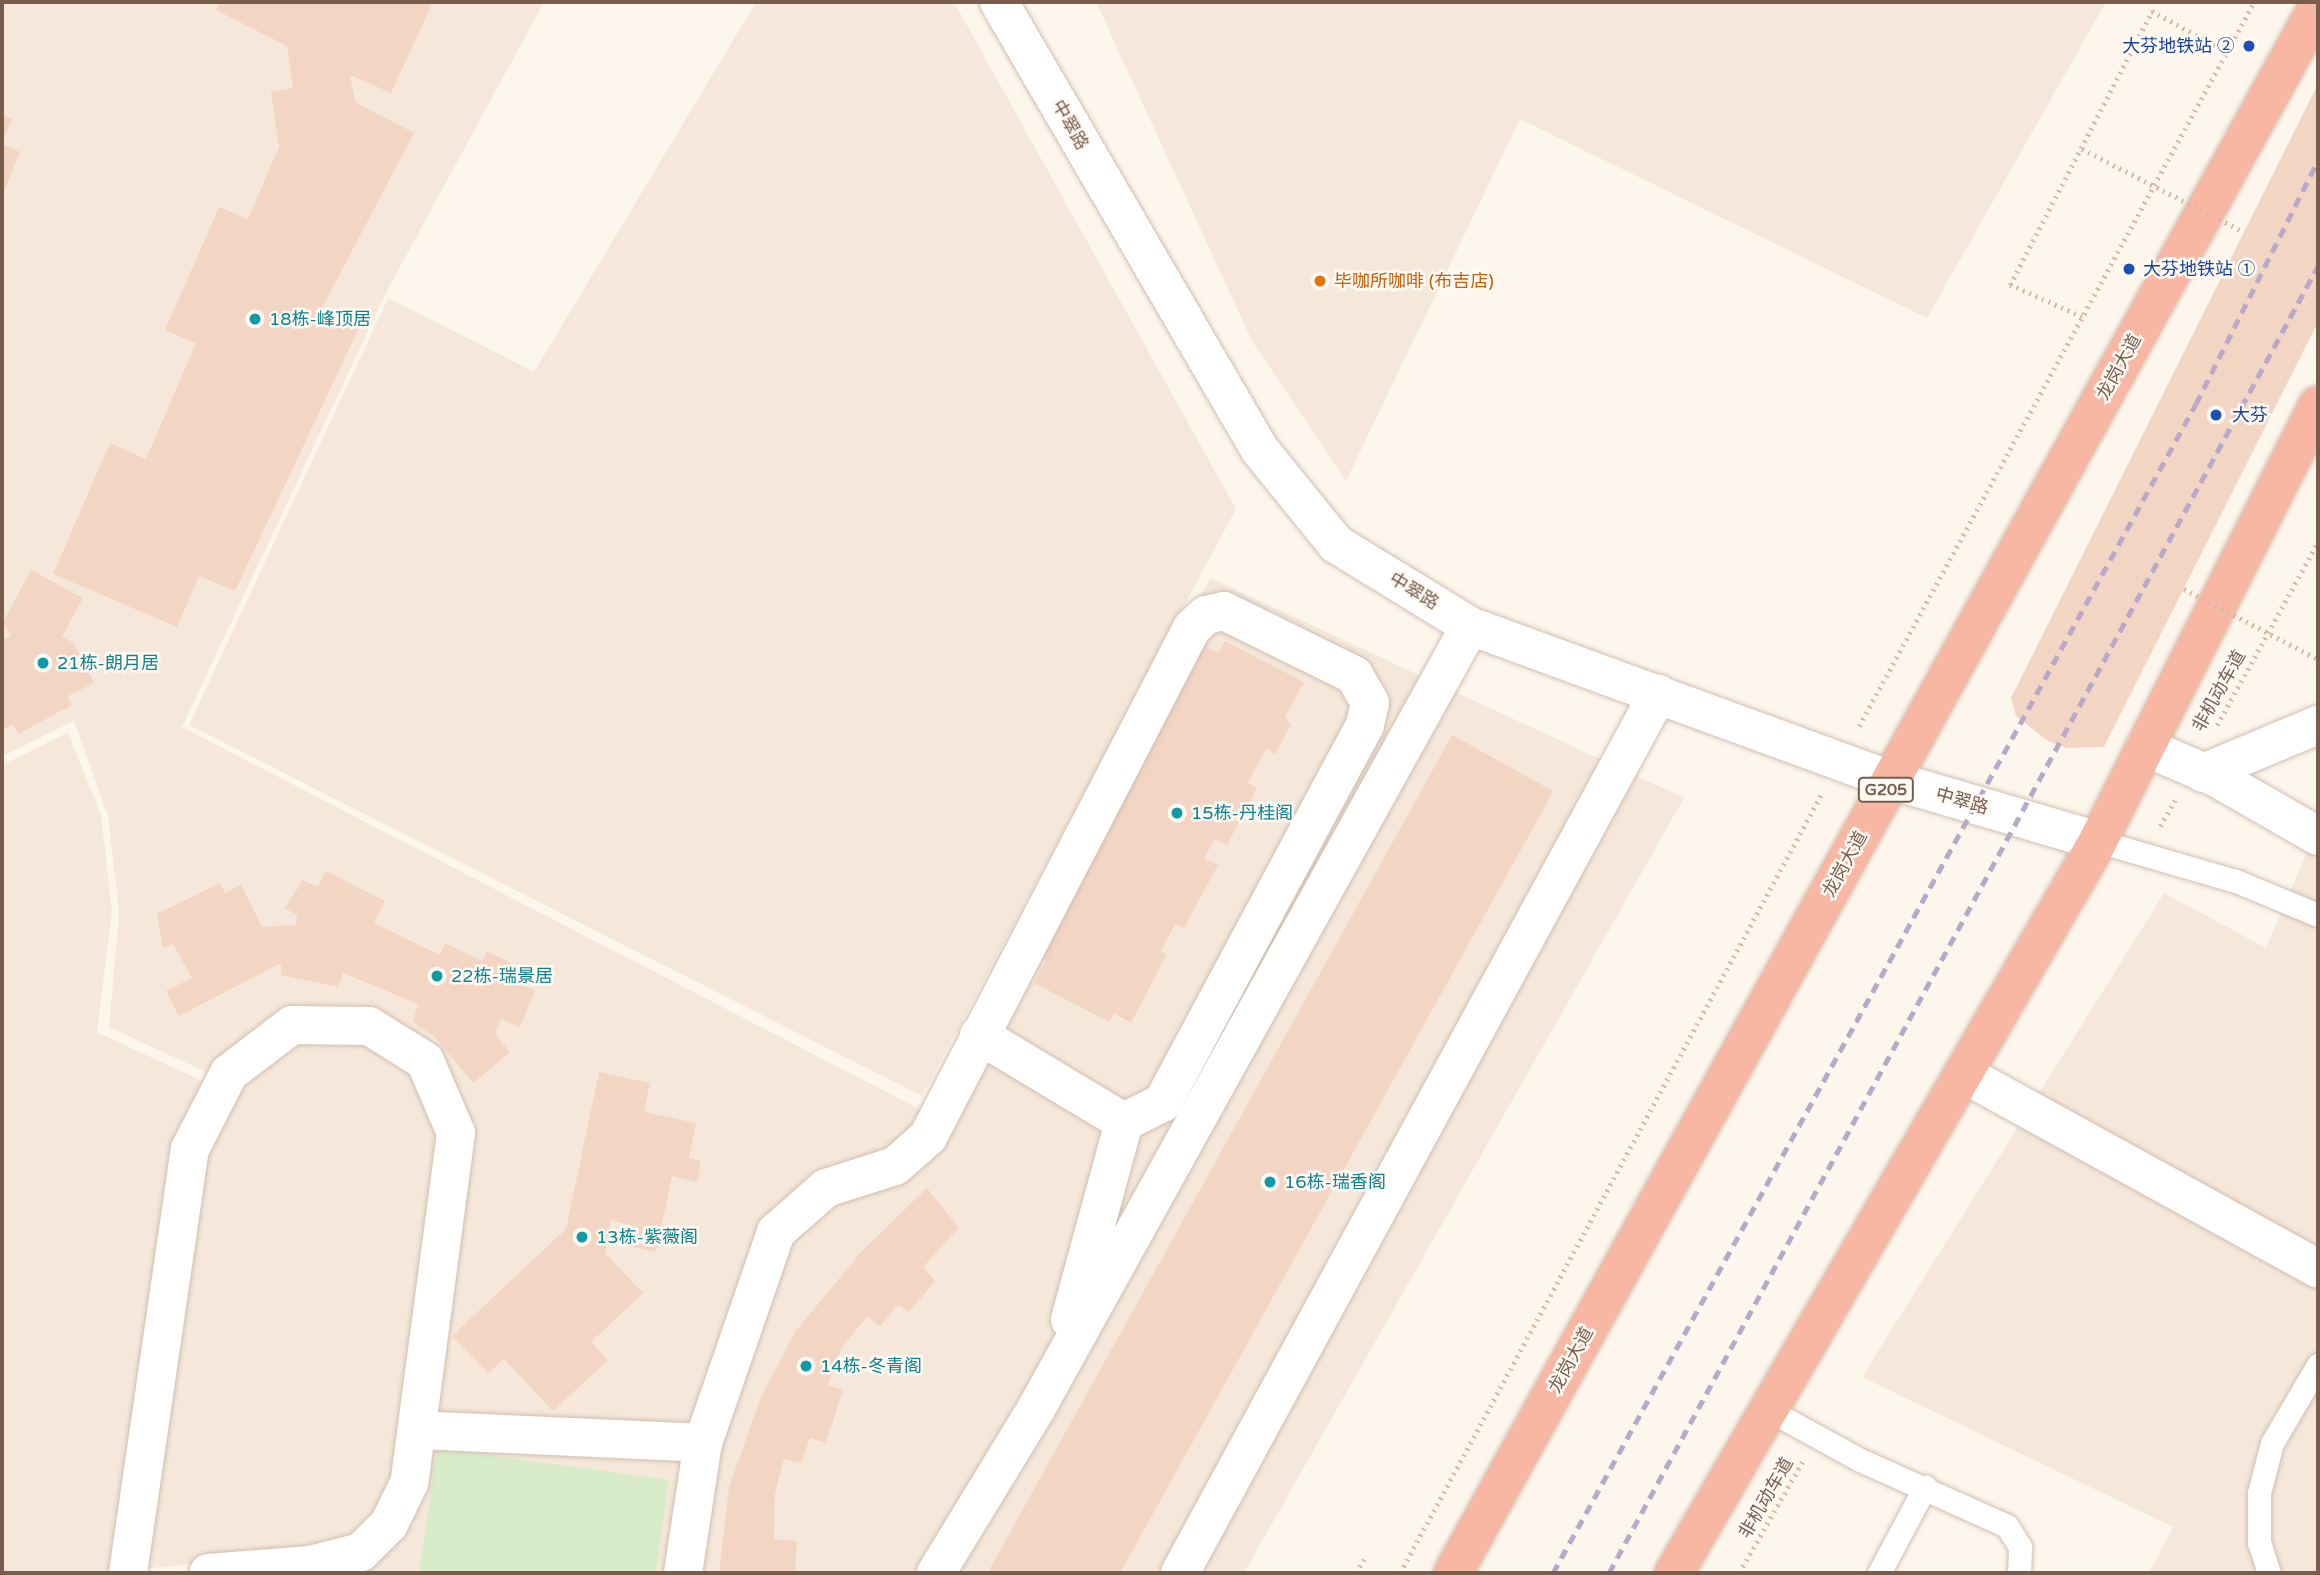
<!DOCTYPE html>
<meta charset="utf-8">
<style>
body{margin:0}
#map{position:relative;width:2320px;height:1575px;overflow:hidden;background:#fdf6ec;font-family:"Varela Round","Noto Sans SC",sans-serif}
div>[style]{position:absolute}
.residential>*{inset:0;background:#f5e8da}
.green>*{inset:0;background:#d8ecc9}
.building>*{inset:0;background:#f3d5c3;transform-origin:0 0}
.path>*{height:4.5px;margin-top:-2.25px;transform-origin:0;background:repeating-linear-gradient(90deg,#d9b8a5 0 2px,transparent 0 7px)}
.roads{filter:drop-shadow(0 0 2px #d1beb0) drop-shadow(0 0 2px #d1beb0)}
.lane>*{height:23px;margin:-11.5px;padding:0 11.5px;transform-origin:11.5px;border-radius:11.5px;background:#fff}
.street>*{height:38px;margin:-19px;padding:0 19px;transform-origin:19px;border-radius:19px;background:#fff}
.secondary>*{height:38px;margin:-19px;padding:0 19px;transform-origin:19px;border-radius:19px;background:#fff}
.highway>*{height:38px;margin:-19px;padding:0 19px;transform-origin:19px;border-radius:19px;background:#f7b7a3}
.rail>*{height:5px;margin-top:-2.5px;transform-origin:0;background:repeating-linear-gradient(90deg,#b9a8c9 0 10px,transparent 0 17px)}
.path-bridge>*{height:4.5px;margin-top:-2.25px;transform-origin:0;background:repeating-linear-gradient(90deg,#d9b8a5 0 2px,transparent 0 7px)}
.dots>*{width:19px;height:19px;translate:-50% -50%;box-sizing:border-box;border:4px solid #fffaf3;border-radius:50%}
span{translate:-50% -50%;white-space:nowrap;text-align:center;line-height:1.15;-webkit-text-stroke:5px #fffaf3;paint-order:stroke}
.shield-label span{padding:2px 5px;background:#fffaf3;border:2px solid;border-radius:5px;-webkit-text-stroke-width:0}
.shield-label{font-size:16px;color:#7a5c4d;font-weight:700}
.transit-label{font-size:18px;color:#164399}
.right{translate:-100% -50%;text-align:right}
.left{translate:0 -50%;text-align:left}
.street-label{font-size:18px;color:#7a5c4d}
.food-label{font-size:18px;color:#c56008}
.culture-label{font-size:18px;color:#0d838f}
.frame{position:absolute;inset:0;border:4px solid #7a5c4d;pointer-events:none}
</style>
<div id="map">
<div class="residential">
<i style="clip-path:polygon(2px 2px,544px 2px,386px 293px,182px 727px,927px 1113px,1210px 578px,1684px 798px,1244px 1573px,325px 1573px,399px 1536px,467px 1145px,376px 1020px,208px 1073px,109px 1027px,119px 913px,108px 816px,74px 721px,2px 756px)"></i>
<i style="clip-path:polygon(756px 2px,954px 2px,1236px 509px,922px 1096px,189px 725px,388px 298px,534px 372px)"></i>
<i style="clip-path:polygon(1096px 2px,2106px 2px,1927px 318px,1520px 119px,1346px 481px,1252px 341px)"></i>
<i style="clip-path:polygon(68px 733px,101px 815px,112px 911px,97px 1032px,204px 1082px,298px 1037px,366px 1039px,417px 1070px,445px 1137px,400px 1477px,358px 1541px,310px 1553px,99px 1573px,2px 1573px,2px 765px)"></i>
<i style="clip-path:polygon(2318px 826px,2318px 1573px,2149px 1573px,2173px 1527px,1862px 1377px,2164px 893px,2266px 948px)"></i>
</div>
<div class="green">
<i style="clip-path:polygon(437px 1448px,669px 1480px,656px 1573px,419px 1573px)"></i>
</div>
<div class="building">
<i style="clip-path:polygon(220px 2px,433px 2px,391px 93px,350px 75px,355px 102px,414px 133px,321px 310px,359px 328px,235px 591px,199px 576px,177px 627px,53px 574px,110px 443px,146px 459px,196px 343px,165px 330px,219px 207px,248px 219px,279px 147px,271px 92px,293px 88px,287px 46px,216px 10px)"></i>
<i style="clip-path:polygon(2318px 84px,2318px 322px,2104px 747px,2067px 748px,2048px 741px,2016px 716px,2011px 698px)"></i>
<i style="clip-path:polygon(2px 115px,12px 119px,2px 142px)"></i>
<i style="clip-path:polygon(2px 144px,20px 152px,2px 196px)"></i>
<i style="clip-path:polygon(31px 570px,83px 598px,62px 637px,74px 643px,94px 683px,68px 696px,72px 705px,18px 734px,13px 724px,2px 730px,2px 640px,11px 636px,3px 622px)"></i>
<i style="clip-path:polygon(1225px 641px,1304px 682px,1285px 717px,1291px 725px,1275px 754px,1266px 749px,1248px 783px,1257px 788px,1227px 845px,1215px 839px,1204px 858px,1218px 865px,1184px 928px,1175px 924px,1161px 951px,1167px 954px,1131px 1023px,1114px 1013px,1109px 1022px,1034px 983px,1046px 961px,1036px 955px,1199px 644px,1218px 653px)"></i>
<i style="left:1452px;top:735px;width:116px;height:959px;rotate:29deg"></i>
<i style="clip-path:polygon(326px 871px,385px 901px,374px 923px,440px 955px,445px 943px,482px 961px,487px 951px,523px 969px,522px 985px,535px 990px,520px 1027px,501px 1019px,495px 1034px,510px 1052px,473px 1083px,435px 1037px,413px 1022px,418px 1004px,343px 973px,338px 987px,281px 975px,281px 963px,179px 1016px,166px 991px,192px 978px,173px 944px,163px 948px,157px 914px,220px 883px,225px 893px,241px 885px,262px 927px,296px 925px,297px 915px,285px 908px,303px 880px,317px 887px)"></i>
<i style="clip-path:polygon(599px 1072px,650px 1083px,644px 1112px,696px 1123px,689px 1158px,701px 1161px,697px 1182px,672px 1176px,656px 1252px,627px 1246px,631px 1225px,611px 1220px,605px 1253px,643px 1293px,591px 1342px,608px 1360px,553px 1411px,504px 1359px,488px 1373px,452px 1336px,566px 1229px)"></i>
<i style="clip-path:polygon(927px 1188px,959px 1228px,923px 1267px,935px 1281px,909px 1312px,898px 1305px,880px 1326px,867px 1317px,842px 1347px,828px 1385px,843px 1390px,826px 1443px,810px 1438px,801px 1463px,784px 1459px,775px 1493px,774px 1539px,797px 1541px,795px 1573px,719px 1573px,729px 1487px,761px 1397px,795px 1332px,861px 1252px)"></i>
</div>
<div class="path">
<i style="left:2082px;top:317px;width:79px;rotate:-156deg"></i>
<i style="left:2010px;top:285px;width:309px;rotate:-62.6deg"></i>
<i style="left:2152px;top:11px;width:85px;rotate:28.7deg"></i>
<i style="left:2217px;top:725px;width:209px;rotate:-61.1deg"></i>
<i style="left:1859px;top:726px;width:825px;rotate:-61.38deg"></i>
<i style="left:2160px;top:826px;width:30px;rotate:-60deg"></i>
<i style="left:1356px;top:1573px;width:16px;rotate:-60deg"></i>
<i style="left:1400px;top:1573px;width:885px;rotate:-61.58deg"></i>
<i style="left:1739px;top:1573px;width:129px;rotate:-60.3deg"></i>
</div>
<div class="roads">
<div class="lane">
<i style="left:2098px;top:841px;width:144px;rotate:16.2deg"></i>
<i style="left:2236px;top:881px;width:89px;rotate:22.5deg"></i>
<i style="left:1769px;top:1410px;width:102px;rotate:28.8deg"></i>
<i style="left:1858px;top:1459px;width:163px;rotate:24.2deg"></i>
<i style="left:2007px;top:1526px;width:25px;rotate:58deg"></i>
<i style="left:2020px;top:1547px;width:26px;rotate:92deg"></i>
<i style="left:1879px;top:1573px;width:98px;rotate:-61.9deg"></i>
<i style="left:2269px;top:1573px;width:32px;rotate:-108deg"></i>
<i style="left:2259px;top:1543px;width:50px;rotate:-90deg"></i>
<i style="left:2259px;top:1493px;width:52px;rotate:-75.4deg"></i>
<i style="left:2272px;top:1443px;width:91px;rotate:-59.5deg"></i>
</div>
<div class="street">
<i style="left:2145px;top:747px;width:78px;rotate:23.3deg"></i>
<i style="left:2217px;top:778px;width:116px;rotate:29.9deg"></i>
<i style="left:2203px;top:773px;width:125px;rotate:-22.7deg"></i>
<i style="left:979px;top:1035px;width:169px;rotate:31deg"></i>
<i style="left:1124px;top:1122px;width:205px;rotate:105.3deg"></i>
<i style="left:1964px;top:1074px;width:404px;rotate:28.8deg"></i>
<i style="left:417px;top:1430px;width:286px;rotate:2.6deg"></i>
<i style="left:128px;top:1573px;width:429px;rotate:-81.7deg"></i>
<i style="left:190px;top:1149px;width:85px;rotate:-62.8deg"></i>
<i style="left:229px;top:1073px;width:79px;rotate:-37.3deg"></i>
<i style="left:292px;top:1025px;width:77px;rotate:0.7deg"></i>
<i style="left:369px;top:1026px;width:66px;rotate:32deg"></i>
<i style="left:425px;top:1061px;width:78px;rotate:66.7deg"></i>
<i style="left:456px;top:1133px;width:353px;rotate:97.6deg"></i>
<i style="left:409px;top:1483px;width:46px;rotate:116deg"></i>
<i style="left:389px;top:1524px;width:40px;rotate:135deg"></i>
<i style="left:361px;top:1552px;width:53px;rotate:165.7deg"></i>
<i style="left:310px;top:1565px;width:102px;rotate:175.5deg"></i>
<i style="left:683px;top:1573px;width:132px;rotate:-81.3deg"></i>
<i style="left:703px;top:1443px;width:223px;rotate:-70.9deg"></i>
<i style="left:776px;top:1232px;width:67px;rotate:-41.3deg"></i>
<i style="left:826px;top:1188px;width:72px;rotate:-17.7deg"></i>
<i style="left:895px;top:1166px;width:44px;rotate:-41.3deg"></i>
<i style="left:928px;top:1137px;width:573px;rotate:-62.59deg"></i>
<i style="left:1192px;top:628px;width:19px;rotate:-43deg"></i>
<i style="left:1206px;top:615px;width:18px;rotate:-13deg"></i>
<i style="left:1224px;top:611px;width:145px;rotate:26.2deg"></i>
<i style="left:1354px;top:675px;width:32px;rotate:60deg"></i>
<i style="left:1370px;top:703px;width:23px;rotate:103deg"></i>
<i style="left:1365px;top:725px;width:429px;rotate:118.2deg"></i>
<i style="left:1162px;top:1103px;width:42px;rotate:153.4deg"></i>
<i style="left:936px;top:1573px;width:192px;rotate:-58.6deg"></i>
<i style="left:1036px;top:1409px;width:895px;rotate:-61deg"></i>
<i style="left:1180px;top:1573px;width:1001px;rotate:-61.46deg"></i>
</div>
<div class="secondary">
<i style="left:999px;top:2px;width:518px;rotate:59.78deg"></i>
<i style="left:1260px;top:450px;width:121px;rotate:51deg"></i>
<i style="left:1336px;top:544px;width:157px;rotate:31.5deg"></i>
<i style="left:1470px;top:626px;width:448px;rotate:20.1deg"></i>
<i style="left:1891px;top:780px;width:216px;rotate:16.4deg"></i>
</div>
<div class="highway">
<i style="left:1453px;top:1573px;width:1789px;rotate:-61.09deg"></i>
<i style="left:1674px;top:1573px;width:846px;rotate:-59.92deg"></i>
<i style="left:2098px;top:841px;width:488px;rotate:-63.2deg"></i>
</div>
</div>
<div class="rail">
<i style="left:1553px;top:1573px;width:1334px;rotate:-61.19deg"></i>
<i style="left:2196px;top:404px;width:273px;rotate:-63.4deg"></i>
<i style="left:1609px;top:1573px;width:1487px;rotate:-61.52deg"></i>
</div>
<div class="path-bridge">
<i style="left:2082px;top:149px;width:182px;rotate:27.1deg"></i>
<i style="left:2184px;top:589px;width:151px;rotate:27.6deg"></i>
</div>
<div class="dots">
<i style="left:2249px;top:46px;background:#1a4fb4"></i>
<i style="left:2129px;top:269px;background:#1a4fb4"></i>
<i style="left:1320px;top:281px;background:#e8710a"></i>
<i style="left:255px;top:319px;background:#0f9aa8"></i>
<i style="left:2216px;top:415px;background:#1a4fb4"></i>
<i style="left:43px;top:663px;background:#0f9aa8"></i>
<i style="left:1177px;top:813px;background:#0f9aa8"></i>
<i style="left:437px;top:976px;background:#0f9aa8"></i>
<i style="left:1270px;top:1182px;background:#0f9aa8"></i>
<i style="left:582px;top:1237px;background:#0f9aa8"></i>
<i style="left:806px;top:1366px;background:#0f9aa8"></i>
</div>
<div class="shield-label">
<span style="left:1886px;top:790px">G205</span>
</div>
<div class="transit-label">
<span class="right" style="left:2235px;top:46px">大芬地铁站 ②</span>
<span class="left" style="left:2143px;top:269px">大芬地铁站 ①</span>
<span class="left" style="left:2232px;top:415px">大芬</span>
</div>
<div class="street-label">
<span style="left:1070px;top:125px;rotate:60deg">中翠路</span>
<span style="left:2119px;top:367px;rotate:-61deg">龙岗大道</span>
<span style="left:1414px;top:591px;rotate:31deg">中翠路</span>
<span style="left:2219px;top:691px;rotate:-61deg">非机动车道</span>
<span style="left:1962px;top:801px;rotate:16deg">中翠路</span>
<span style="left:1845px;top:864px;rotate:-61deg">龙岗大道</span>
<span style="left:1571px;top:1360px;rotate:-61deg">龙岗大道</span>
<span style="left:1766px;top:1498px;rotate:-60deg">非机动车道</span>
</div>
<div class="food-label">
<span class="left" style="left:1334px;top:281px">毕咖所咖啡 (布吉店)</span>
</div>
<div class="culture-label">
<span class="left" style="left:269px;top:319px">18栋-峰顶居</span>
<span class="left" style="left:57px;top:663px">21栋-朗月居</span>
<span class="left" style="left:1191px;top:813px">15栋-丹桂阁</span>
<span class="left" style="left:451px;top:976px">22栋-瑞景居</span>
<span class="left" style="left:1284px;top:1182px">16栋-瑞香阁</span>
<span class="left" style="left:596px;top:1237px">13栋-紫薇阁</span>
<span class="left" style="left:820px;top:1366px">14栋-冬青阁</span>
</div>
<div class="frame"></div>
</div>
